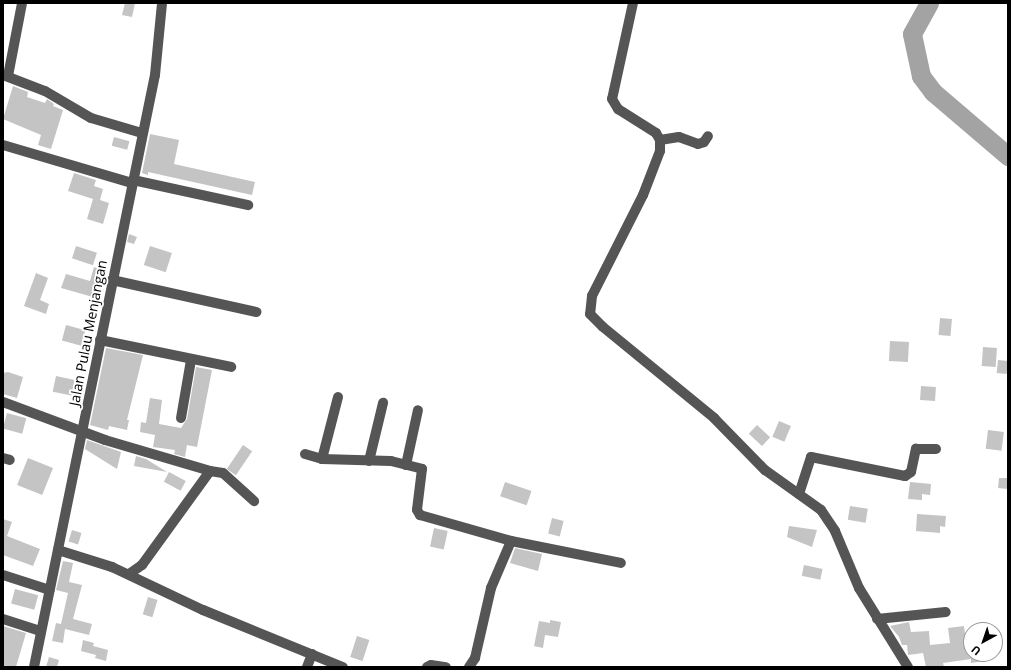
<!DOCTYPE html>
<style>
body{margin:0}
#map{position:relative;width:1011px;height:670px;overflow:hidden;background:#fff;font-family:"Open Sans",sans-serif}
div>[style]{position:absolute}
.river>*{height:19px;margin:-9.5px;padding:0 9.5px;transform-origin:9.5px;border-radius:9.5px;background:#a3a3a3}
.building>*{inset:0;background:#c4c4c4;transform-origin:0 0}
.minor>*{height:10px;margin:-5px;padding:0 5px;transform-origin:5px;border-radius:5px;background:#555}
span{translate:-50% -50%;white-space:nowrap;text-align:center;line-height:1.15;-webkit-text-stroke:3.5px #fff;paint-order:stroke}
.street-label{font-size:14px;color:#000}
.frame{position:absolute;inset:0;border:4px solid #000;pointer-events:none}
.north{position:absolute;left:963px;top:622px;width:40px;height:40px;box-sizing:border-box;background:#fff;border:1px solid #999;border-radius:50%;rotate:220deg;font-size:11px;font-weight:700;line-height:16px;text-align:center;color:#000}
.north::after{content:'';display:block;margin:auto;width:14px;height:18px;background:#000;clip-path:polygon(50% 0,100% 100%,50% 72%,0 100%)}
</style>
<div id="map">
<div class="river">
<i style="left:929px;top:3px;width:35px;rotate:119deg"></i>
<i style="left:912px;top:34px;width:43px;rotate:77.9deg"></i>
<i style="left:921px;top:76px;width:20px;rotate:53deg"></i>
<i style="left:933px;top:92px;width:99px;rotate:40.5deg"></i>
</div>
<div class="building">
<i style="clip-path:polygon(125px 3px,135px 3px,132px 17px,122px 15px)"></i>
<i style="clip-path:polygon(13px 86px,28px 92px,27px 97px,45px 103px,47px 99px,54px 104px,53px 106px,63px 110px,51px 149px,38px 145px,41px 135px,3px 119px)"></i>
<i style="clip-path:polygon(150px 134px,179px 140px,174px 164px,255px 182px,252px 195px,148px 172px,148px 175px,142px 173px)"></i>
<i style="left:114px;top:137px;width:16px;height:9px;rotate:15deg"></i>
<i style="clip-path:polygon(74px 173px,96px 180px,94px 186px,103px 189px,100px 200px,109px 203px,103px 224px,87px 219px,93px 199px,68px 191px)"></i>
<i style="clip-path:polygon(129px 234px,137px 237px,134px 244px,127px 242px)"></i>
<i style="left:76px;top:246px;width:22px;height:13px;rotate:18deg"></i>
<i style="left:150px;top:246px;width:23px;height:20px;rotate:18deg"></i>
<i style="clip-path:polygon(94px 267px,102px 270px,93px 297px,61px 288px,66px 274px,90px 281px)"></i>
<i style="clip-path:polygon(36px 273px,48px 278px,40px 300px,49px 304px,46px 314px,24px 306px)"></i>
<i style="left:940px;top:318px;width:12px;height:17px;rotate:5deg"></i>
<i style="left:66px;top:325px;width:20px;height:16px;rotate:15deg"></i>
<i style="left:890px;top:341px;width:19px;height:20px;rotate:3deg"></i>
<i style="left:983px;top:347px;width:14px;height:19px;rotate:4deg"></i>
<i style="clip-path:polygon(106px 348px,143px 355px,127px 420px,129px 420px,127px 430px,109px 426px,108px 430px,90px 425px)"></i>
<i style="left:998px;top:360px;width:10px;height:13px;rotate:6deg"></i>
<i style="clip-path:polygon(196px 367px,212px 370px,197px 447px,187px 445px,185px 457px,174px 454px,175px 450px,153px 447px,155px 435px,140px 432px,141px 422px,146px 423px,150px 398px,162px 400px,159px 424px,181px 428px,187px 419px)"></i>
<i style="clip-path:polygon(8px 372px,23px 377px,17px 398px,3px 394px,3px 373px)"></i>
<i style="left:56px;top:376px;width:19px;height:16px;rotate:12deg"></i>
<i style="left:921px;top:386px;width:15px;height:14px;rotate:4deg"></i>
<i style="left:7px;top:413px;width:20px;height:16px;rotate:15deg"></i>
<i style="left:779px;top:421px;width:13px;height:17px;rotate:23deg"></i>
<i style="left:757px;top:425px;width:18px;height:12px;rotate:43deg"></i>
<i style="left:988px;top:430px;width:16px;height:19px;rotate:7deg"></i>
<i style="clip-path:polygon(87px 440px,121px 452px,117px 469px,85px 449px)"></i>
<i style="left:243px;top:445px;width:11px;height:29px;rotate:34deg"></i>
<i style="clip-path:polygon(136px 456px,146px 459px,167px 472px,134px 466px)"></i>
<i style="left:28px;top:458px;width:27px;height:29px;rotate:22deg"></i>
<i style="left:169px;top:472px;width:19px;height:11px;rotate:28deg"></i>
<i style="clip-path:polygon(999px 478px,1008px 478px,1008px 489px,998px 488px)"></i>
<i style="left:505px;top:482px;width:28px;height:15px;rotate:19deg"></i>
<i style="clip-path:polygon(910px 482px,931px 484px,930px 495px,922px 494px,922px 500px,908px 499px)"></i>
<i style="left:850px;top:506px;width:18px;height:14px;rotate:9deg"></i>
<i style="clip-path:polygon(917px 514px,946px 516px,945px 527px,940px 526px,940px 533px,916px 531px)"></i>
<i style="left:552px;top:518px;width:12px;height:16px;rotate:14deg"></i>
<i style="clip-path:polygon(3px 519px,12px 522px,7px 536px,40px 549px,33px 566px,3px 555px)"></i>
<i style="clip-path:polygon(789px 526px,817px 530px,812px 547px,787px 537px)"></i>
<i style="left:434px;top:528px;width:14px;height:19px;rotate:12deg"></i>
<i style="left:72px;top:530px;width:10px;height:12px;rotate:17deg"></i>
<i style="clip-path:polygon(515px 548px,542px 554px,538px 571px,510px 563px)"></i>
<i style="clip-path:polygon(63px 561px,73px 563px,69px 582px,82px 585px,73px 619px,92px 624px,89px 635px,65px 629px,63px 643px,52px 641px,56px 623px,61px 624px,68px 593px,56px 590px)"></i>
<i style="left:804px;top:565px;width:19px;height:11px;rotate:12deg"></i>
<i style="left:15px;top:589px;width:24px;height:15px;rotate:15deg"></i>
<i style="left:148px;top:597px;width:10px;height:18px;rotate:17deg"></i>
<i style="clip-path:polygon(550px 620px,561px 622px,558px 637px,545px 635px,543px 648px,534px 646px,539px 621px,550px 623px)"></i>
<i style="clip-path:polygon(909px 622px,911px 632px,929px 631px,930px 645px,950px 643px,948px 628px,964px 626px,966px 643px,971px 643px,971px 654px,983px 654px,984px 661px,971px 663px,971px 659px,943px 663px,944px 667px,926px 667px,923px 653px,908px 655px,907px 645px,902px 645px,899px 637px,890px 626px)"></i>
<i style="clip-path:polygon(3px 626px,26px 633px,16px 667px,3px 667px)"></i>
<i style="left:357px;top:636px;width:13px;height:22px;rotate:18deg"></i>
<i style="clip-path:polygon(83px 640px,94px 643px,93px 646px,108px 650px,106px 661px,95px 658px,96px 655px,81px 651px)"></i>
<i style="clip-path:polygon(49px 657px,59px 660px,57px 667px,46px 667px)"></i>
</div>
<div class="minor">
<i style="left:633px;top:3px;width:98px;rotate:102.3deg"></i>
<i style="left:612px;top:99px;width:12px;rotate:59deg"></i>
<i style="left:618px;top:109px;width:45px;rotate:32.3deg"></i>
<i style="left:656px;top:133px;width:8px;rotate:60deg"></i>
<i style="left:660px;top:140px;width:11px;rotate:90deg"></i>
<i style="left:660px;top:151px;width:47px;rotate:111.1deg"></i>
<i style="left:643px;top:195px;width:113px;rotate:116.8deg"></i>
<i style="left:592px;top:296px;width:18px;rotate:96deg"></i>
<i style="left:590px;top:314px;width:18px;rotate:45deg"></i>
<i style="left:603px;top:327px;width:144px;rotate:39.3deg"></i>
<i style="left:714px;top:418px;width:73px;rotate:45.6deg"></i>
<i style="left:765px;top:470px;width:69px;rotate:35.5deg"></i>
<i style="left:821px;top:510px;width:25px;rotate:56deg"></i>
<i style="left:835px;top:531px;width:62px;rotate:67.2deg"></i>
<i style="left:859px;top:588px;width:93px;rotate:58.2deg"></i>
<i style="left:3px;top:75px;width:45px;rotate:20.9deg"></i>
<i style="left:45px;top:91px;width:53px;rotate:30.4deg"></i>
<i style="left:91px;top:118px;width:53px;rotate:16.4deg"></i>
<i style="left:8px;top:76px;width:74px;rotate:-79.1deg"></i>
<i style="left:660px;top:140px;width:19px;rotate:-9deg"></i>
<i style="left:679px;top:137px;width:20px;rotate:20deg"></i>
<i style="left:698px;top:144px;width:6px;rotate:-18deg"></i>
<i style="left:704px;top:142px;width:7px;rotate:-56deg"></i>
<i style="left:3px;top:145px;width:134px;rotate:16.4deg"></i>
<i style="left:133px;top:180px;width:118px;rotate:12.3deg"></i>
<i style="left:112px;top:280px;width:148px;rotate:12.5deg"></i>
<i style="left:100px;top:340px;width:134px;rotate:11.6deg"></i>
<i style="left:3px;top:402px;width:109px;rotate:20.4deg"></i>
<i style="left:105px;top:440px;width:109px;rotate:16.4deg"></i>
<i style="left:181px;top:418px;width:59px;rotate:-80.2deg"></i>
<i style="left:305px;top:454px;width:18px;rotate:16deg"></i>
<i style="left:322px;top:459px;width:69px;rotate:1.7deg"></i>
<i style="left:391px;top:461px;width:32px;rotate:14deg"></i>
<i style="left:422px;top:469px;width:41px;rotate:97deg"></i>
<i style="left:417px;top:510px;width:6px;rotate:59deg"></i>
<i style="left:420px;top:515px;width:95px;rotate:15.9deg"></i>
<i style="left:511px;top:541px;width:112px;rotate:11.3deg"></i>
<i style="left:3px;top:458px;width:7px;rotate:16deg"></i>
<i style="left:322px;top:459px;width:64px;rotate:-75.5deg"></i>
<i style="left:369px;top:461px;width:60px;rotate:-76.4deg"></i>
<i style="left:406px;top:465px;width:56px;rotate:-77.7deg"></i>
<i style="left:799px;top:494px;width:39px;rotate:-72deg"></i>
<i style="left:811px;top:457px;width:96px;rotate:11.4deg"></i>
<i style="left:905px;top:476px;width:7px;rotate:-34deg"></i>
<i style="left:911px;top:472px;width:24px;rotate:-78deg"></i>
<i style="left:916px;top:449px;width:20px"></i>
<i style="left:58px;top:550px;width:57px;rotate:17.5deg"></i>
<i style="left:112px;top:567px;width:101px;rotate:25.3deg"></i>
<i style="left:203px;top:610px;width:151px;rotate:22.2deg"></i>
<i style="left:129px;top:574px;width:16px;rotate:-35deg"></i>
<i style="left:142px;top:565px;width:116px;rotate:-54.1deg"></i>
<i style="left:210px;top:471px;width:13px;rotate:9deg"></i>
<i style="left:223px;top:473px;width:42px;rotate:42.1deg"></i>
<i style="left:3px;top:575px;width:49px;rotate:17.7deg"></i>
<i style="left:3px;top:619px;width:40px;rotate:18deg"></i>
<i style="left:877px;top:619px;width:69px;rotate:-5.8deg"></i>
<i style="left:34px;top:667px;width:604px;rotate:-78.45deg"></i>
<i style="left:155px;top:75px;width:72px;rotate:-84.4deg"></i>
<i style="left:307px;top:667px;width:14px;rotate:-69deg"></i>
<i style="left:427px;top:667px;width:4px;rotate:-27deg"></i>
<i style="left:431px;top:665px;width:15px;rotate:8deg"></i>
<i style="left:469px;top:667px;width:11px;rotate:-56deg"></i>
<i style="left:475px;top:658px;width:72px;rotate:-77.1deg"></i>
<i style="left:491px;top:588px;width:51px;rotate:-66.9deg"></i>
</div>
<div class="street-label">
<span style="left:88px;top:333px;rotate:-79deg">Jalan Pulau Menjangan</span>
</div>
<div class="frame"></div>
<div class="north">U</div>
</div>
